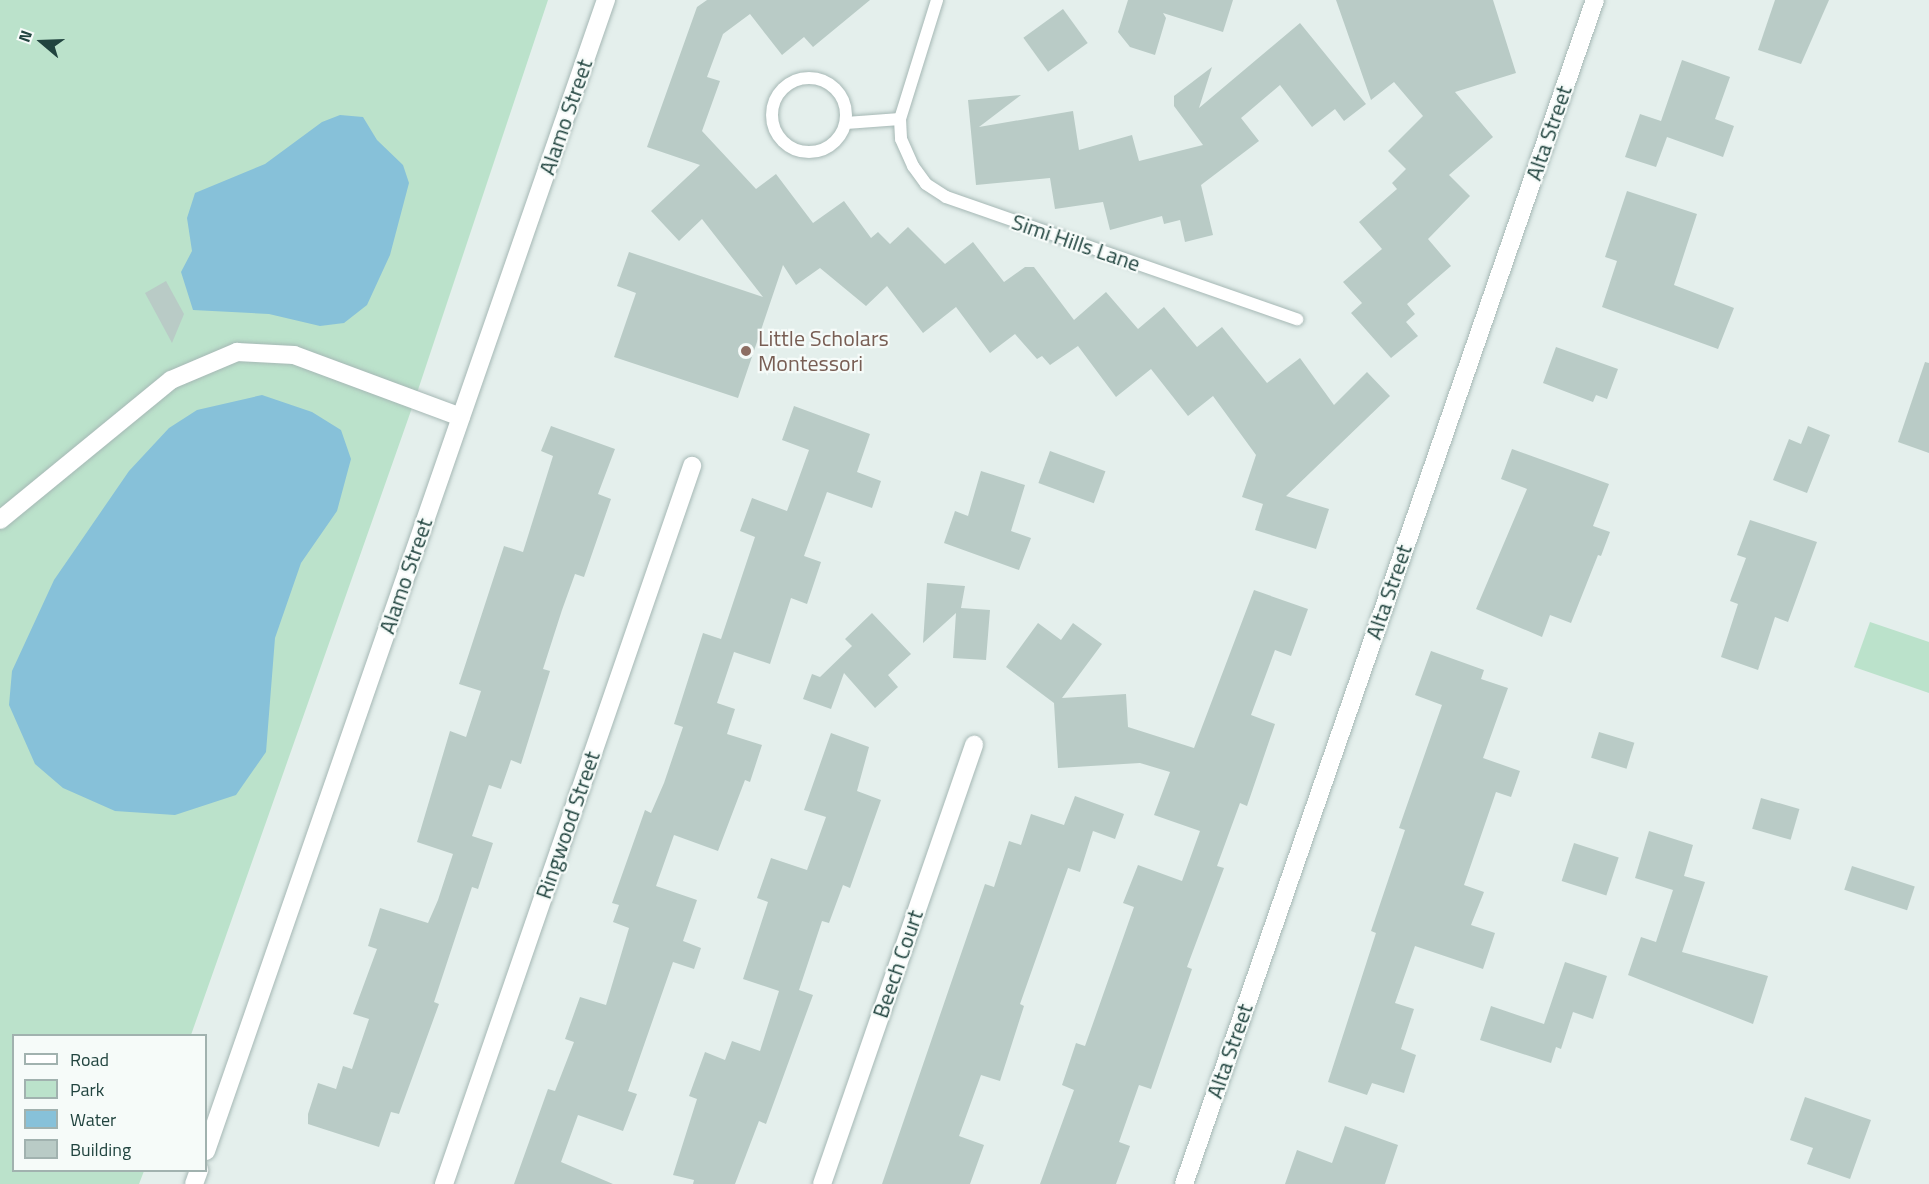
<!DOCTYPE html>
<style>
body{margin:0}
#map{position:relative;width:1929px;height:1184px;overflow:hidden;background:#e4efec;font-family:"Titillium Web",sans-serif}
div>[style]{position:absolute}
.green>*{inset:0;background:#bbe2cb}
.water>*{inset:0;background:#87c1d9}
.building>*{inset:0;background:#b9cbc6;transform-origin:0 0}
.roads{filter:drop-shadow(0 0 2px #a6b8b5) drop-shadow(0 0 2px #a6b8b5)}
.service>*{height:12px;margin:-6px;padding:0 6px;transform-origin:6px;border-radius:6px;background:#fff}
.service>.ring{margin:-6px;padding:0;box-sizing:content-box;background:none;border:12px solid #fff;border-radius:50%}
.minor>*{height:18px;margin:-9px;padding:0 9px;transform-origin:9px;border-radius:9px;background:#fff}
.secondary>*{height:18px;margin:-9px;padding:0 9px;transform-origin:9px;border-radius:9px;background:#fff}
.dots>*{width:16px;height:16px;translate:-50% -50%;box-sizing:border-box;border:3px solid #f6fbf9;border-radius:50%}
span{translate:-50% -50%;white-space:nowrap;text-align:center;line-height:1.15;-webkit-text-stroke:4.5px #f6fbf9;paint-order:stroke}
.street-label{font-size:22px;color:#21443f}
.education-label{font-size:22px;color:#785e54}
.left{translate:0 -50%;text-align:left}
.legend{position:absolute;left:12px;top:1034px;width:195px;height:138px;box-sizing:border-box;background:#f6fbf9;border:2px solid #a1b2af;margin:0;padding:8px 10px;list-style:none;font-size:18px;color:#21443f}
.legend li{display:flex;align-items:center;gap:12px;height:30px}
.legend b{width:30px;border:2px solid #a1b2af}
.north{position:absolute;left:12px;top:12px;width:60px;height:60px;-webkit-text-stroke:4px #f6fbf9;paint-order:stroke;rotate:289deg;font-size:16px;font-weight:700;line-height:24px;text-align:center;color:#21443f}
.north::after{content:'';display:block;margin:auto;width:21px;height:27px;background:#21443f;clip-path:polygon(50% 0,100% 100%,50% 72%,0 100%)}
</style>
<div id="map">
<div class="green">
<i style="clip-path:polygon(0 0,548px 0,413px 405px,191px 1035px,14px 1036px,14px 1170px,144px 1171px,139px 1184px,0 1184px)"></i>
<i style="clip-path:polygon(1870px 622px,1929px 642px,1929px 693px,1854px 667px)"></i>
</div>
<div class="water">
<i style="clip-path:polygon(340px 115px,363px 117px,377px 140px,403px 165px,409px 183px,390px 255px,367px 305px,344px 323px,320px 326px,269px 314px,193px 310px,181px 272px,192px 251px,187px 218px,195px 193px,265px 164px,322px 122px)"></i>
<i style="clip-path:polygon(262px 395px,312px 412px,341px 430px,351px 459px,337px 511px,301px 563px,275px 638px,266px 752px,236px 795px,175px 815px,115px 811px,63px 788px,35px 764px,9px 705px,12px 671px,54px 580px,129px 471px,169px 428px,197px 410px)"></i>
</div>
<div class="building">
<i style="clip-path:polygon(707px 0,870px 0,813px 47px,804px 37px,782px 55px,750px 14px,723px 34px,707px 77px,720px 81px,702px 131px,756px 189px,776px 174px,813px 223px,844px 201px,871px 238px,878px 232px,890px 244px,908px 227px,945px 264px,973px 242px,1004px 282px,1025px 267px,1034px 267px,1074px 320px,1106px 292px,1138px 329px,1164px 307px,1197px 347px,1222px 327px,1267px 383px,1300px 358px,1334px 405px,1367px 372px,1390px 396px,1286px 496px,1329px 509px,1316px 549px,1255px 530px,1263px 504px,1242px 497px,1256px 455px,1213px 396px,1188px 416px,1151px 369px,1116px 397px,1078px 346px,1050px 365px,1042px 356px,1037px 359px,1015px 334px,990px 353px,956px 307px,923px 333px,887px 286px,866px 306px,820px 268px,796px 285px,783px 265px,738px 398px,614px 357px,636px 293px,617px 286px,629px 252px,763px 297px,702px 219px,679px 241px,651px 211px,700px 165px,647px 147px,697px 7px)"></i>
<i style="clip-path:polygon(1128px 0,1233px 0,1223px 32px,1163px 13px,1166px 18px,1155px 55px,1130px 47px,1118px 32px)"></i>
<i style="clip-path:polygon(1336px 0,1493px 0,1516px 73px,1455px 92px,1493px 137px,1449px 175px,1470px 196px,1428px 239px,1451px 266px,1407px 304px,1415px 314px,1406px 322px,1418px 336px,1391px 358px,1351px 313px,1362px 303px,1343px 282px,1382px 249px,1359px 222px,1397px 189px,1392px 183px,1406px 169px,1388px 151px,1423px 116px,1394px 82px,1371px 100px)"></i>
<i style="clip-path:polygon(1775px 0,1829px 0,1801px 64px,1758px 50px)"></i>
<i style="left:1063px;top:9px;width:42px;height:49px;rotate:54deg"></i>
<i style="clip-path:polygon(1300px 23px,1366px 104px,1344px 121px,1335px 109px,1312px 127px,1280px 85px,1241px 118px,1259px 141px,1201px 185px,1213px 235px,1185px 242px,1180px 220px,1164px 224px,1162px 216px,1110px 230px,1103px 202px,1055px 209px,1050px 178px,976px 185px,968px 100px,1021px 95px,979px 127px,1073px 111px,1079px 150px,1132px 135px,1139px 161px,1203px 145px,1174px 106px,1174px 96px,1212px 67px,1199px 108px)"></i>
<i style="clip-path:polygon(1682px 60px,1730px 77px,1715px 119px,1734px 126px,1723px 157px,1667px 137px,1656px 167px,1625px 157px,1640px 114px,1661px 121px)"></i>
<i style="clip-path:polygon(1627px 191px,1697px 214px,1674px 285px,1734px 308px,1718px 349px,1602px 307px,1617px 261px,1605px 257px)"></i>
<i style="clip-path:polygon(166px 281px,184px 314px,172px 343px,145px 293px)"></i>
<i style="clip-path:polygon(1556px 347px,1618px 369px,1607px 399px,1596px 395px,1593px 402px,1543px 383px)"></i>
<i style="clip-path:polygon(1925px 362px,1929px 363px,1929px 453px,1898px 442px)"></i>
<i style="clip-path:polygon(794px 406px,870px 434px,857px 472px,881px 481px,872px 508px,827px 492px,804px 556px,821px 562px,807px 604px,791px 598px,770px 664px,734px 652px,717px 703px,735px 709px,727px 734px,762px 745px,750px 782px,745px 780px,718px 851px,674px 835px,656px 886px,697px 900px,683px 941px,701px 948px,694px 969px,673px 962px,628px 1091px,637px 1094px,623px 1131px,578px 1115px,561px 1162px,613px 1184px,514px 1184px,548px 1089px,555px 1091px,574px 1042px,565px 1039px,580px 997px,606px 1005px,629px 928px,613px 922px,619px 905px,612px 903px,645px 810px,651px 813px,664px 783px,683px 727px,674px 724px,703px 633px,721px 639px,755px 537px,740px 531px,752px 498px,787px 511px,809px 450px,782px 440px)"></i>
<i style="clip-path:polygon(551px 426px,615px 449px,598px 494px,611px 499px,584px 577px,575px 574px,562px 610px,543px 669px,550px 671px,521px 764px,511px 760px,501px 789px,489px 785px,472px 836px,493px 843px,478px 889px,472px 887px,434px 1002px,439px 1004px,399px 1114px,391px 1112px,379px 1147px,308px 1124px,308px 1114px,318px 1083px,336px 1089px,343px 1066px,352px 1069px,369px 1019px,353px 1014px,377px 949px,368px 946px,380px 908px,428px 923px,438px 900px,453px 854px,417px 842px,450px 731px,466px 737px,481px 691px,459px 684px,504px 546px,523px 552px,553px 456px,541px 451px)"></i>
<i style="clip-path:polygon(1808px 426px,1830px 435px,1807px 493px,1773px 480px,1789px 439px,1801px 444px)"></i>
<i style="clip-path:polygon(1512px 449px,1609px 484px,1593px 526px,1610px 532px,1601px 556px,1598px 555px,1571px 623px,1550px 615px,1542px 637px,1476px 609px,1527px 489px,1501px 479px)"></i>
<i style="left:1050px;top:451px;width:59px;height:34px;rotate:20deg"></i>
<i style="clip-path:polygon(981px 471px,1025px 485px,1011px 531px,1031px 538px,1019px 570px,944px 543px,955px 511px,968px 516px)"></i>
<i style="clip-path:polygon(1750px 520px,1817px 542px,1788px 622px,1775px 617px,1758px 670px,1721px 657px,1738px 604px,1730px 601px,1746px 558px,1737px 555px)"></i>
<i style="clip-path:polygon(927px 583px,965px 586px,961px 608px,990px 610px,986px 660px,953px 658px,956px 613px,923px 643px)"></i>
<i style="clip-path:polygon(1254px 590px,1308px 609px,1291px 656px,1275px 650px,1251px 715px,1275px 724px,1247px 806px,1240px 803px,1217px 866px,1224px 868px,1187px 967px,1192px 969px,1151px 1089px,1139px 1085px,1119px 1142px,1130px 1146px,1116px 1184px,1040px 1184px,1074px 1090px,1062px 1085px,1076px 1043px,1085px 1046px,1134px 907px,1123px 903px,1138px 865px,1182px 881px,1200px 831px,1154px 815px,1170px 772px,1140px 763px,1058px 768px,1054px 703px,1006px 667px,1038px 623px,1061px 640px,1073px 623px,1102px 644px,1062px 698px,1126px 694px,1128px 727px,1194px 748px)"></i>
<i style="clip-path:polygon(872px 613px,911px 654px,888px 675px,898px 687px,875px 708px,844px 673px,831px 709px,803px 699px,812px 674px,820px 677px,852px 646px,845px 639px)"></i>
<i style="clip-path:polygon(1431px 651px,1484px 670px,1481px 679px,1508px 688px,1483px 758px,1520px 771px,1511px 797px,1496px 792px,1464px 885px,1484px 892px,1471px 925px,1495px 933px,1483px 969px,1415px 946px,1395px 1003px,1414px 1009px,1401px 1049px,1416px 1055px,1404px 1093px,1372px 1083px,1367px 1095px,1328px 1082px,1376px 933px,1371px 931px,1405px 830px,1399px 828px,1442px 705px,1415px 695px)"></i>
<i style="left:1599px;top:732px;width:37px;height:27px;rotate:17deg"></i>
<i style="clip-path:polygon(831px 733px,869px 747px,857px 791px,881px 800px,850px 888px,843px 885px,829px 923px,822px 921px,799px 990px,813px 995px,766px 1124px,759px 1121px,735px 1184px,693px 1184px,694px 1180px,673px 1175px,697px 1099px,689px 1096px,705px 1052px,725px 1060px,732px 1041px,760px 1051px,779px 991px,743px 979px,768px 902px,757px 898px,771px 858px,807px 870px,826px 817px,804px 810px)"></i>
<i style="clip-path:polygon(1075px 796px,1124px 814px,1115px 839px,1093px 831px,1080px 872px,1068px 868px,1020px 1004px,1024px 1006px,1000px 1081px,981px 1075px,959px 1136px,984px 1145px,970px 1184px,882px 1184px,985px 884px,994px 887px,1009px 841px,1021px 845px,1031px 814px,1064px 825px)"></i>
<i style="left:1761px;top:798px;width:40px;height:32px;rotate:16deg"></i>
<i style="clip-path:polygon(1649px 831px,1693px 845px,1684px 876px,1705px 882px,1682px 952px,1768px 976px,1753px 1024px,1628px 975px,1641px 937px,1656px 942px,1673px 890px,1635px 878px)"></i>
<i style="left:1574px;top:843px;width:47px;height:40px;rotate:18deg"></i>
<i style="left:1852px;top:866px;width:66px;height:25px;rotate:18deg"></i>
<i style="clip-path:polygon(1565px 962px,1607px 976px,1593px 1019px,1573px 1012px,1561px 1049px,1556px 1047px,1551px 1063px,1480px 1040px,1491px 1006px,1544px 1024px)"></i>
<i style="clip-path:polygon(1805px 1097px,1871px 1120px,1850px 1179px,1807px 1164px,1813px 1148px,1790px 1140px)"></i>
<i style="clip-path:polygon(1345px 1126px,1398px 1145px,1385px 1184px,1285px 1184px,1297px 1150px,1332px 1163px)"></i>
</div>
<div class="roads">
<div class="service">
<i class="ring" style="left:772px;top:78px;width:62px;height:62px"></i>
<i style="left:900px;top:119px;width:20px;rotate:87deg"></i>
<i style="left:901px;top:139px;width:30px;rotate:66deg"></i>
<i style="left:913px;top:166px;width:22px;rotate:54deg"></i>
<i style="left:926px;top:184px;width:24px;rotate:33deg"></i>
<i style="left:946px;top:197px;width:372px;rotate:19.2deg"></i>
<i style="left:846px;top:123px;width:54px;rotate:-4.2deg"></i>
<i style="left:900px;top:119px;width:125px;rotate:-72.7deg"></i>
</div>
<div class="minor">
<i style="left:0;top:520px;width:221px;rotate:-39.3deg"></i>
<i style="left:171px;top:380px;width:72px;rotate:-23deg"></i>
<i style="left:237px;top:352px;width:57px;rotate:3deg"></i>
<i style="left:294px;top:355px;width:178px;rotate:20.4deg"></i>
<i style="left:444px;top:1184px;width:760px;rotate:-70.94deg"></i>
<i style="left:822px;top:1184px;width:465px;rotate:-70.9deg"></i>
<i style="left:1184px;top:1184px;width:1253px;rotate:-70.86deg"></i>
</div>
<div class="secondary">
<i style="left:206px;top:1151px;width:1219px;rotate:-70.84deg"></i>
<i style="left:194px;top:1184px;width:15px;rotate:-70deg"></i>
</div>
</div>
<div class="dots">
<i style="left:746px;top:351px;background:#8d6e63"></i>
</div>
<div class="street-label">
<span style="left:566px;top:117px;rotate:-71deg">Alamo Street</span>
<span style="left:1549px;top:133px;rotate:-71deg">Alta Street</span>
<span style="left:1076px;top:243px;rotate:19deg">Simi Hills Lane</span>
<span style="left:406px;top:576px;rotate:-71deg">Alamo Street</span>
<span style="left:1389px;top:592px;rotate:-71deg">Alta Street</span>
<span style="left:568px;top:825px;rotate:-71deg">Ringwood Street</span>
<span style="left:898px;top:964px;rotate:-71deg">Beech Court</span>
<span style="left:1230px;top:1051px;rotate:-71deg">Alta Street</span>
</div>
<div class="education-label">
<span class="left" style="left:758px;top:351px">Little Scholars<br>Montessori</span>
</div>
<ul class="legend">
<li><b style="height:8px;background:#fff"></b>Road</li>
<li><b style="height:16px;background:#bbe2cb"></b>Park</li>
<li><b style="height:16px;background:#87c1d9"></b>Water</li>
<li><b style="height:16px;background:#b9cbc6"></b>Building</li>
</ul>
<div class="north">N</div>
</div>
